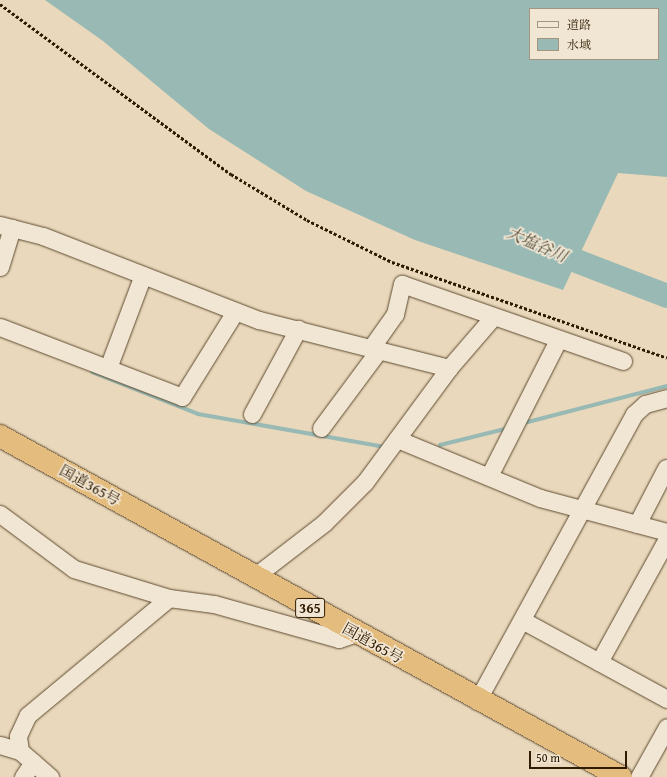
<!DOCTYPE html>
<meta charset="utf-8">
<style>
body{margin:0}
#map{position:relative;width:667px;height:777px;overflow:hidden;background:#e9d8bb;font-family:"Gentium Book Plus","Noto Serif JP",serif}
div>[style]{position:absolute}
.water>*{inset:0;background:#98b9b4}
.stream>*{height:4px;margin:-2px;padding:0 2px;transform-origin:2px;border-radius:2px;background:#98b9b4}
.river>*{height:24px;margin:-12px;padding:0 12px;transform-origin:12px;border-radius:12px;background:#98b9b4}
.path>*{height:2.5px;margin-top:-1.25px;transform-origin:0;background:repeating-linear-gradient(90deg,#2f1b02 0 3px,transparent 0 5px)}
.roads{filter:drop-shadow(0 0 1px #5e4a30) drop-shadow(0 0 1px #5e4a30)}
.minor>*{height:17px;margin:-8.5px;padding:0 8.5px;transform-origin:8.5px;border-radius:8.5px;background:#f1e6d3}
.highway>*{height:22px;margin:-11px;padding:0 11px;transform-origin:11px;border-radius:11px;background:#e4bc7e}
span{translate:-50% -50%;white-space:nowrap;text-align:center;line-height:1.15;-webkit-text-stroke:3.5px #f1e6d3;paint-order:stroke}
.shield-label span{padding:1px 3px;background:#f1e6d3;border:1px solid;border-radius:3px;-webkit-text-stroke-width:0}
.shield-label{font-size:14px;color:#2f1b02;font-weight:700}
.street-label{font-size:15px;color:#2f1b02}
.water-label{font-size:16px;color:#4e4a37;font-style:italic}
.legend{position:absolute;left:529px;top:8px;width:130px;height:52px;box-sizing:border-box;background:#f1e6d3;border:1px solid #a3957f;margin:0;padding:5px 7px;list-style:none;font-size:12px;color:#2f1b02}
.legend li{display:flex;align-items:center;gap:8px;height:20px}
.legend b{width:20px;border:1px solid #a3957f}
.scale{position:absolute;left:529px;top:751px;width:98px;height:18px;box-sizing:border-box;border:2px solid #2f1b02;border-top:0;padding-left:5px;font-size:12px;line-height:14px;white-space:nowrap;color:#2f1b02;-webkit-text-stroke:3px #f1e6d3;paint-order:stroke}
</style>
<div id="map">
<div class="water">
<i style="clip-path:polygon(evenodd,45px 0,667px 0,667px 177px,618px 173px,563px 290px,415px 240px,306px 191px,209px 129px,103px 41px,45px 0,530px 9px,658px 9px,658px 59px,530px 59px,530px 9px)"></i>
</div>
<div class="stream">
<i style="left:92px;top:372px;width:114px;rotate:21.6deg"></i>
<i style="left:198px;top:414px;width:190px;rotate:10deg"></i>
<i style="left:520px;top:424px;width:152px;rotate:-14.5deg"></i>
<i style="left:440px;top:445px;width:71px;rotate:-13.8deg"></i>
</div>
<div class="river">
<i style="left:548px;top:250px;width:128px;rotate:21.1deg"></i>
</div>
<div class="path">
<i style="left:0;top:4px;width:287px;rotate:36.4deg"></i>
<i style="left:231px;top:174px;width:89px;rotate:31.2deg"></i>
<i style="left:307px;top:220px;width:95px;rotate:26.3deg"></i>
<i style="left:392px;top:262px;width:291px;rotate:19.2deg"></i>
</div>
<div class="roads">
<div class="minor">
<i style="left:0;top:225px;width:44px;rotate:14.3deg"></i>
<i style="left:43px;top:236px;width:232px;rotate:21.3deg"></i>
<i style="left:259px;top:320px;width:196px;rotate:14.2deg"></i>
<i style="left:0;top:267px;width:41px;rotate:-72.9deg"></i>
<i style="left:0;top:327px;width:195px;rotate:21deg"></i>
<i style="left:182px;top:397px;width:100px;rotate:-58.1deg"></i>
<i style="left:371px;top:348px;width:42px;rotate:-54.8deg"></i>
<i style="left:395px;top:314px;width:31px;rotate:-77deg"></i>
<i style="left:402px;top:284px;width:234px;rotate:19.2deg"></i>
<i style="left:108px;top:368px;width:99px;rotate:-69.4deg"></i>
<i style="left:252px;top:414px;width:97px;rotate:-61.6deg"></i>
<i style="left:321px;top:428px;width:97px;rotate:-53.4deg"></i>
<i style="left:397px;top:439px;width:155px;rotate:22.4deg"></i>
<i style="left:540px;top:498px;width:131px;rotate:15deg"></i>
<i style="left:489px;top:476px;width:153px;rotate:-63.1deg"></i>
<i style="left:0;top:514px;width:92px;rotate:36.6deg"></i>
<i style="left:74px;top:569px;width:99px;rotate:17deg"></i>
<i style="left:169px;top:598px;width:45px;rotate:7.6deg"></i>
<i style="left:214px;top:604px;width:130px;rotate:15.6deg"></i>
<i style="left:339px;top:639px;width:18px;rotate:-19deg"></i>
<i style="left:637px;top:524px;width:63px;rotate:-62.6deg"></i>
<i style="left:254px;top:577px;width:88px;rotate:-37.6deg"></i>
<i style="left:324px;top:523px;width:58px;rotate:-45deg"></i>
<i style="left:365px;top:482px;width:142px;rotate:-53.6deg"></i>
<i style="left:449px;top:368px;width:67px;rotate:-49.2deg"></i>
<i style="left:522px;top:620px;width:165px;rotate:28.6deg"></i>
<i style="left:599px;top:662px;width:141px;rotate:-61.1deg"></i>
<i style="left:477px;top:701px;width:327px;rotate:-61.3deg"></i>
<i style="left:634px;top:414px;width:15px;rotate:-42deg"></i>
<i style="left:645px;top:404px;width:23px;rotate:-15deg"></i>
<i style="left:0;top:745px;width:21px;rotate:17deg"></i>
<i style="left:20px;top:751px;width:40px;rotate:41deg"></i>
<i style="left:20px;top:751px;width:15px;rotate:-98deg"></i>
<i style="left:18px;top:736px;width:23px;rotate:-65deg"></i>
<i style="left:28px;top:715px;width:183px;rotate:-39.7deg"></i>
<i style="left:23px;top:777px;width:18px;rotate:-56deg"></i>
<i style="left:639px;top:777px;width:57px;rotate:-60.8deg"></i>
</div>
<div class="highway">
<i style="left:0;top:436px;width:708px;rotate:28.77deg"></i>
</div>
</div>
<div class="shield-label">
<span style="left:310px;top:608px">365</span>
</div>
<div class="street-label">
<span style="left:90px;top:485px;rotate:29deg">国道365号</span>
<span style="left:373px;top:643px;rotate:29deg">国道365号</span>
</div>
<div class="water-label">
<span style="left:537px;top:244px;rotate:24deg">大塩谷川</span>
</div>
<ul class="legend">
<li><b style="height:5px;background:#f1e6d3"></b>道路</li>
<li><b style="height:11px;background:#98b9b4"></b>水域</li>
</ul>
<div class="scale">50 m</div>
</div>
